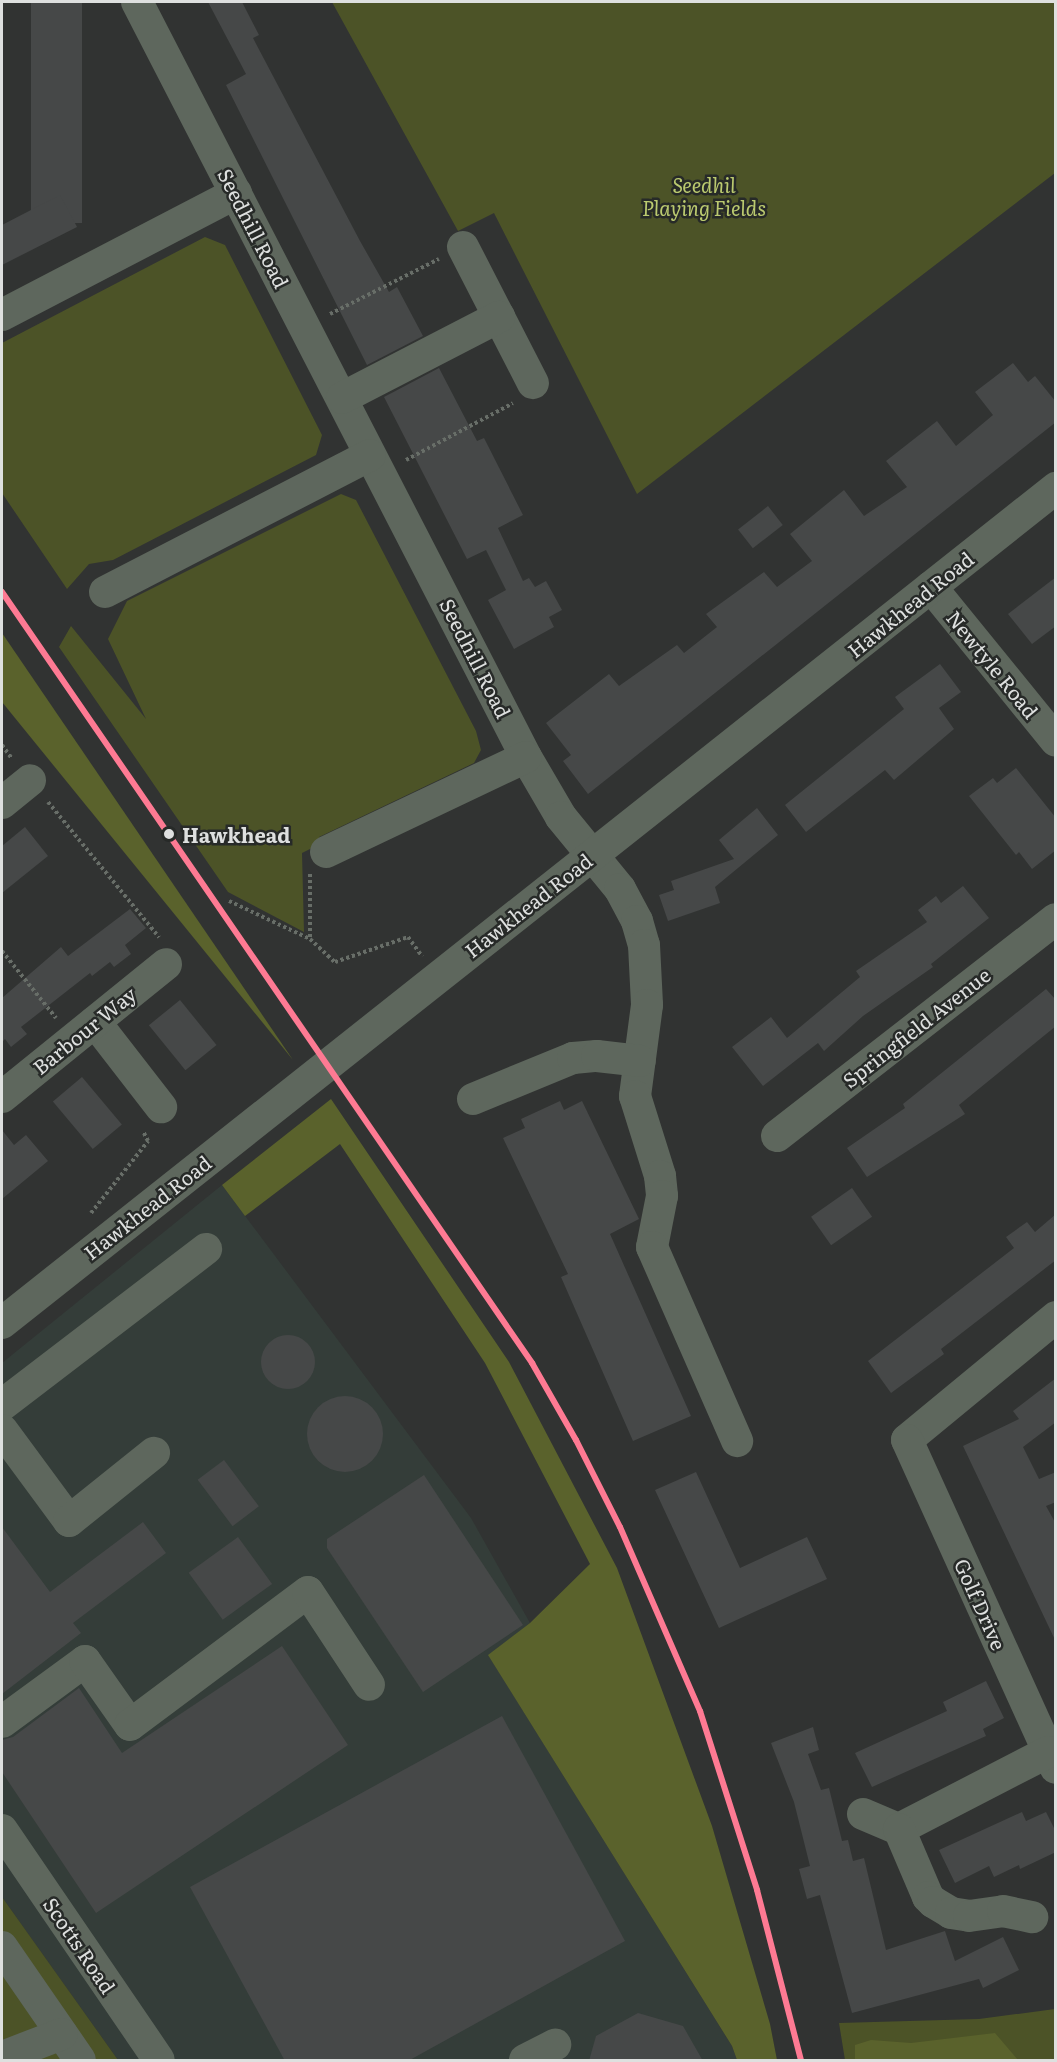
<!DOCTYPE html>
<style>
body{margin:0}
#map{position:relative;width:1057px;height:2062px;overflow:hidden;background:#313332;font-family:Literata,serif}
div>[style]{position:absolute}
.built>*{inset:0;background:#343d39}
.green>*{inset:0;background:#4c5327}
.forest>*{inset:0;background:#5a622c}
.building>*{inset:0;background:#464848;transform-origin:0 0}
.round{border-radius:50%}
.path>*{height:4px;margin-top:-2px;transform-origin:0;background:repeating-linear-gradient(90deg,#686e68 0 3px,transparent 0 6px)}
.minor>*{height:32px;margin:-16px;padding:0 16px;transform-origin:16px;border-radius:16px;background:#5e675d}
.rail-1>*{height:6px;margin:-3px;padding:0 3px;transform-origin:3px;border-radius:3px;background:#fe7a93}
.dots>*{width:16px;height:16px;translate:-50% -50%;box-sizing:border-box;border:3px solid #272a28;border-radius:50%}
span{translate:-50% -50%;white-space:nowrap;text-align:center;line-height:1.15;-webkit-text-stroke:5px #272a28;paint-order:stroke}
.park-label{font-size:20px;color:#bbca6f;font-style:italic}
.street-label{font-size:20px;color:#dee0df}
.stop-label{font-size:20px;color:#dee0df;font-weight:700}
.left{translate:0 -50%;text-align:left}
.frame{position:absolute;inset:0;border:3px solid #dee0df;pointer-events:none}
</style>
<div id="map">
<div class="built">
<i style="clip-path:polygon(222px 1185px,471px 1518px,530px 1623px,489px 1656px,732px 2046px,737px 2060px,118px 2060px,2px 1897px,2px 1363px)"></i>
</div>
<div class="green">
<i style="clip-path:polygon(332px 2px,1055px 2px,1055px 173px,637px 494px,494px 213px,458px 231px)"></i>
<i style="clip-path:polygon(205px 237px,225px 245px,322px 435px,316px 455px,113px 560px,89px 564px,67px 589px,2px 493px,2px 343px)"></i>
<i style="clip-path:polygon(341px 494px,356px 500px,476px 731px,481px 750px,474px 763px,319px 837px,322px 843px,302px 853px,304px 932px,228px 892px,59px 647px,71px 626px,146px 719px,108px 639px,127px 601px)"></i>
<i style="clip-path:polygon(2px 1897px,118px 2060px,2px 2060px)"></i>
<i style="clip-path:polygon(1055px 2009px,1055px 2060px,845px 2060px,839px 2023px,979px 2019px)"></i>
</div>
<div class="forest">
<i style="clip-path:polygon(2px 633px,293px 1060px,2px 702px)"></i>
<i style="clip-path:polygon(331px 1099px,509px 1362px,617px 1568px,712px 1826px,770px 2024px,777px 2060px,737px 2060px,732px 2046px,488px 1655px,530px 1623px,590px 1564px,485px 1363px,340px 1144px,245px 1216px,222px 1185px)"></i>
<i style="clip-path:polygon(995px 2033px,1018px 2060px,855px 2060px,855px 2045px,871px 2040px,911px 2043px)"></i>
</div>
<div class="building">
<i style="left:31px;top:2px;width:51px;height:221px"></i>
<i style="clip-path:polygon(208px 2px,242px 2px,259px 35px,253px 38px,360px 241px,389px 292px,397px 287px,423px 336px,367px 365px,226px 85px,246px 74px)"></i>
<i style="clip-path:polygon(60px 195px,77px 227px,2px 265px,2px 225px)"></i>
<i style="clip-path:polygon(1013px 363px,1028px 382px,1035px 376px,1056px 402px,1056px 422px,588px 794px,563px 761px,571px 755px,546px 723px,609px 674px,619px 686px,677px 645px,684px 653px,717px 627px,706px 614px,764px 572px,777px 587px,812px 561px,790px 534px,844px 490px,864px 516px,907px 487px,886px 461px,937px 421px,956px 446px,993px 415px,975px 392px)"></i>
<i style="clip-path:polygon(439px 368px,477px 441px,484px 438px,523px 515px,498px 528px,523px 581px,529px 578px,535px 587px,546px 581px,562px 610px,549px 617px,554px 627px,514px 649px,488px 600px,506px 590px,486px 550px,467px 559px,384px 397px)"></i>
<i style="left:768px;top:506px;width:24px;height:38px;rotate:52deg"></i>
<i style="clip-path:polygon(1056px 577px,1056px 626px,1032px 644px,1008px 614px)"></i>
<i style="clip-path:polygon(940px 664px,961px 692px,939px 708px,954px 729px,894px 780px,885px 770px,806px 832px,785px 805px,904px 709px,895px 697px)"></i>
<i style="clip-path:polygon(1016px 768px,1056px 818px,1056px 850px,1032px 869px,1019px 852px,1016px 855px,969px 796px,993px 778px,997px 783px)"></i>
<i style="clip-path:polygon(757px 808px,778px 835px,715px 887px,720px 903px,668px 921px,659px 895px,674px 890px,671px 881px,734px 859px,719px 840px)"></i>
<i style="clip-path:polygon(25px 827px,48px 856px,2px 893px,2px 846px)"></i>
<i style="clip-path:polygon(963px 886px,989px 918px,931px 964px,933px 967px,863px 1016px,824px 1051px,818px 1043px,763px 1086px,732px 1047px,771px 1017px,787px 1038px,860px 977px,856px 971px,927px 922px,918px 910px,936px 896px,941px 903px)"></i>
<i style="clip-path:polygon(130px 909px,146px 928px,125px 945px,131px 954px,114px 967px,110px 962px,92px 976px,90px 973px,21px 1027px,27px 1034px,11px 1047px,5px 1039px,2px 1042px,2px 998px,61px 947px,68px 956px)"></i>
<i style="clip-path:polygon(1046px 989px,1056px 1000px,1056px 1026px,959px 1105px,965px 1114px,867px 1177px,847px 1148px,905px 1108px,903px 1104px)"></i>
<i style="left:180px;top:1000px;width:58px;height:40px;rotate:51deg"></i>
<i style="left:82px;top:1077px;width:62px;height:38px;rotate:50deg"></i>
<i style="clip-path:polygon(560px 1101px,564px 1110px,582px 1101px,639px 1219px,610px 1234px,691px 1416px,633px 1441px,561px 1277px,568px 1274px,503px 1138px,525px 1128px,521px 1119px)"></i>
<i style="clip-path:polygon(2px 1130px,14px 1145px,26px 1135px,48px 1161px,2px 1199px)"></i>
<i style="left:852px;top:1188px;width:35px;height:50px;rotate:55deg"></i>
<i style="clip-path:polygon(1056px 1214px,1056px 1260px,941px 1349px,944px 1354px,891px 1393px,868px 1361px,1014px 1248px,1006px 1237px,1027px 1222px,1035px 1232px)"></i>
<i class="round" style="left:261px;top:1335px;width:54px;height:54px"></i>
<i style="clip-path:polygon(1056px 1378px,1056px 1422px,1023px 1447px,1039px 1479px,1056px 1472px,1056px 1502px,1046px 1506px,1056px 1524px,1056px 1642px,963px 1446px,1019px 1419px,1013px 1411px)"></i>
<i class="round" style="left:307px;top:1396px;width:76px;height:76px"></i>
<i style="left:224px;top:1460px;width:58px;height:33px;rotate:53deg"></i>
<i style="clip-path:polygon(696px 1472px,740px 1568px,807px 1537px,827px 1579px,719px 1628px,655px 1490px)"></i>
<i style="clip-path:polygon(424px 1475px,523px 1625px,423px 1692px,327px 1548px,327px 1539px)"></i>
<i style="clip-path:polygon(143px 1522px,166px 1553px,73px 1623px,81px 1633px,2px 1694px,2px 1527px,50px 1592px)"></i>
<i style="left:238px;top:1537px;width:58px;height:61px;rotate:54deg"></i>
<i style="clip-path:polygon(282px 1646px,348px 1745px,96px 1913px,2px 1772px,2px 1740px,13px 1737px,79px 1688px,122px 1753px)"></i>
<i style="clip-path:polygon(986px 1681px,1004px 1718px,983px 1729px,986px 1736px,872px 1787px,855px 1753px,947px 1711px,943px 1702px)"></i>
<i style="clip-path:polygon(502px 1716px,625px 1941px,408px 2061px,285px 2061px,190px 1887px)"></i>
<i style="clip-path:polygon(813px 1727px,819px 1750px,808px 1754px,821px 1790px,829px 1788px,842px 1841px,848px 1840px,853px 1861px,864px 1858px,886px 1950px,945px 1931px,955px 1961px,1003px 1937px,1019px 1970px,983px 1988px,979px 1979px,852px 2013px,820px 1895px,807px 1899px,799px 1869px,810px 1866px,794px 1802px,771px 1743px)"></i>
<i style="clip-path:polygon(1022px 1812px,1026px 1821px,1046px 1812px,1056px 1832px,1056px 1852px,1020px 1869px,1019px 1865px,994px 1877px,989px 1866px,955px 1883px,939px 1850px)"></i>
<i style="clip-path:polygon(638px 2013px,683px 2026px,703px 2061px,589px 2061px,596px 2036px)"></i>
</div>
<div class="path">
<i style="left:330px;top:314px;width:122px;rotate:-26.8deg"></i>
<i style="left:406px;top:460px;width:121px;rotate:-28deg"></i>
<i style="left:2px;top:745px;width:17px;rotate:54deg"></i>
<i style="left:48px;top:802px;width:175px;rotate:50.6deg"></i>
<i style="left:310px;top:874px;width:65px;rotate:90deg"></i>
<i style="left:229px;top:901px;width:89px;rotate:25.1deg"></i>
<i style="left:310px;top:939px;width:34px;rotate:43deg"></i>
<i style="left:335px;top:962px;width:77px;rotate:-18.9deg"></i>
<i style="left:408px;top:937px;width:24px;rotate:54deg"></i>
<i style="left:2px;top:951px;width:86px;rotate:51.1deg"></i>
<i style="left:91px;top:1213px;width:92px;rotate:-51.6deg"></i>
<i style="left:148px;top:1141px;width:11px;rotate:-117deg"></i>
</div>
<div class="minor">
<i style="left:137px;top:2px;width:849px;rotate:62.74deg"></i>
<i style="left:526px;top:757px;width:69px;rotate:59.7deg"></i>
<i style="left:561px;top:817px;width:93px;rotate:50.7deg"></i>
<i style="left:620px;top:889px;width:36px;rotate:62deg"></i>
<i style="left:637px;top:921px;width:25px;rotate:74deg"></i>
<i style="left:644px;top:945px;width:60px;rotate:87.1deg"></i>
<i style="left:647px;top:1005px;width:92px;rotate:97.5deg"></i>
<i style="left:635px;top:1096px;width:84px;rotate:72.6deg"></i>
<i style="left:660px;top:1176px;width:20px;rotate:84deg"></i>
<i style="left:662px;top:1196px;width:52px;rotate:101.1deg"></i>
<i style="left:652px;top:1247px;width:212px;rotate:66.3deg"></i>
<i style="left:463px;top:247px;width:153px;rotate:62.8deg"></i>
<i style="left:2px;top:315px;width:264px;rotate:-27.5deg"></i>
<i style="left:342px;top:398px;width:177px;rotate:-27.3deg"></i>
<i style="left:931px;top:587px;width:198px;rotate:50.9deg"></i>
<i style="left:105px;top:592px;width:298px;rotate:-27.3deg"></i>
<i style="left:2px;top:803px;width:36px;rotate:-39deg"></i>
<i style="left:326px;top:852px;width:221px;rotate:-25.4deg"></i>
<i style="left:95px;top:1022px;width:108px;rotate:52.2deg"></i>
<i style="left:2px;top:1097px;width:211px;rotate:-39deg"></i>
<i style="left:473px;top:1099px;width:108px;rotate:-22.3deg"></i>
<i style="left:573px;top:1058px;width:24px;rotate:-5deg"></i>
<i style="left:597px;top:1056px;width:43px;rotate:6.6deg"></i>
<i style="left:777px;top:1136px;width:353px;rotate:-37.9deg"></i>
<i style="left:1056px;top:1317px;width:193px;rotate:140.5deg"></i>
<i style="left:907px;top:1440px;width:360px;rotate:65.6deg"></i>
<i style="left:2px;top:1323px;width:1345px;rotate:-38.39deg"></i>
<i style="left:2px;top:1405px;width:257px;rotate:-37.4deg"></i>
<i style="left:2px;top:1430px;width:113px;rotate:53.6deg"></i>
<i style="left:69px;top:1521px;width:109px;rotate:-38.7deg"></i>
<i style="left:2px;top:1722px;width:103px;rotate:-36.3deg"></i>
<i style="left:85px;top:1661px;width:78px;rotate:54.9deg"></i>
<i style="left:130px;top:1725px;width:222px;rotate:-36.8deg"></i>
<i style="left:308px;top:1592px;width:111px;rotate:56.7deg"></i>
<i style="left:863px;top:1814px;width:39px;rotate:23deg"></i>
<i style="left:899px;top:1829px;width:168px;rotate:-27.3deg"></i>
<i style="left:899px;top:1829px;width:74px;rotate:66.9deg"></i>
<i style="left:928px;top:1897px;width:7px;rotate:45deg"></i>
<i style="left:933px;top:1902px;width:21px;rotate:31deg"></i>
<i style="left:951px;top:1913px;width:18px;rotate:9deg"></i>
<i style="left:969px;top:1916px;width:34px;rotate:-8deg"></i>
<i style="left:1003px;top:1911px;width:30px;rotate:12deg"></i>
<i style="left:2px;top:1830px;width:278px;rotate:55.7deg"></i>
<i style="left:2px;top:1947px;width:137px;rotate:55.4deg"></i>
<i style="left:2px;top:2057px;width:64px;rotate:-21deg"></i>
<i style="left:525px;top:2060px;width:34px;rotate:-27deg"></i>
</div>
<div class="rail-1">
<i style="left:2px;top:592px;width:936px;rotate:55.49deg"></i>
<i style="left:532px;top:1363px;width:89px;rotate:60.3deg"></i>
<i style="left:576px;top:1440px;width:97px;rotate:63.2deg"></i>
<i style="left:620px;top:1527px;width:201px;rotate:66.5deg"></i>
<i style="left:700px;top:1711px;width:188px;rotate:72.3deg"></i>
<i style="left:757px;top:1890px;width:176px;rotate:75.5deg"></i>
</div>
<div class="dots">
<i style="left:169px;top:834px;background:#dee0df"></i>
</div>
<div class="park-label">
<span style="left:704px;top:196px">Seedhil<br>Playing Fields</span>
</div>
<div class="street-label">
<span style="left:254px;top:228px;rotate:63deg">Seedhill Road</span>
<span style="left:910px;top:604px;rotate:-39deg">Hawkhead Road</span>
<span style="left:476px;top:658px;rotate:63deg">Seedhill Road</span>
<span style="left:993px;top:664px;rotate:51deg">Newtyle Road</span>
<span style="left:528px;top:905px;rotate:-38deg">Hawkhead Road</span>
<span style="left:916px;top:1027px;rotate:-38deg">Springfield Avenue</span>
<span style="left:84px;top:1030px;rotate:-39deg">Barbour Way</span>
<span style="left:147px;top:1207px;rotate:-38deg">Hawkhead Road</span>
<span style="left:981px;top:1604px;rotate:66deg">Golf Drive</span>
<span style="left:80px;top:1945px;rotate:56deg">Scotts Road</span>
</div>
<div class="stop-label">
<span class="left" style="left:182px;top:834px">Hawkhead</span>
</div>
<div class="frame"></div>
</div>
